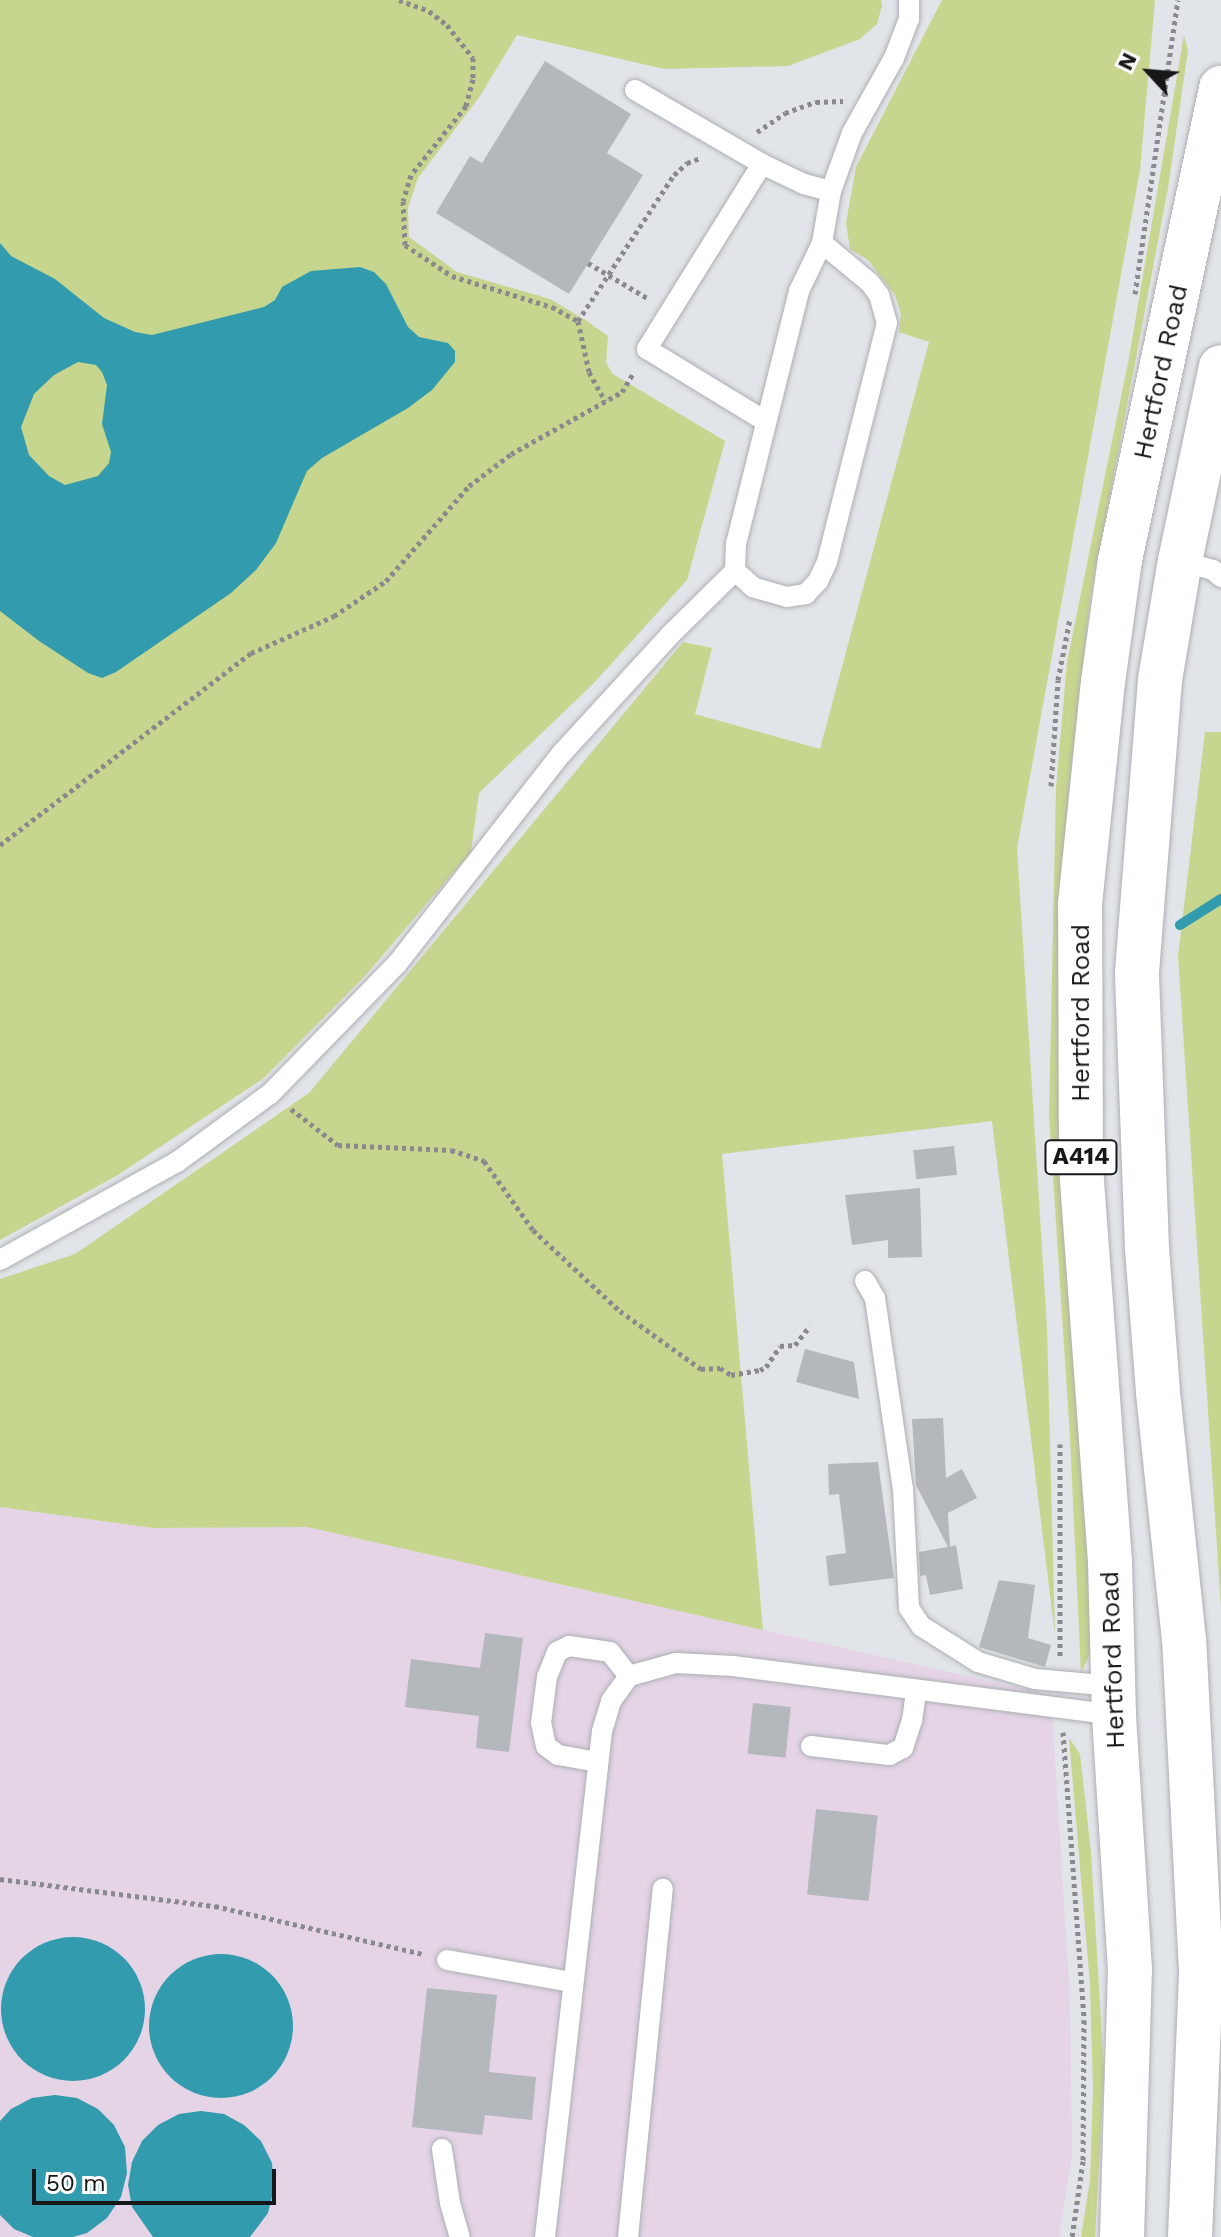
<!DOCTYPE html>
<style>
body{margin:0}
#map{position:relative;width:1221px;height:2237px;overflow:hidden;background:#e1e4e8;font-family:"Work Sans",sans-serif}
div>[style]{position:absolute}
.industrial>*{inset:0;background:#e4d4e6}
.green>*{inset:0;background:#c6d68e}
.water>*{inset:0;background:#329bae}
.round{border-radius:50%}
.stream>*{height:10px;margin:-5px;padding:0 5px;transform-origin:5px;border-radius:5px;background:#329bae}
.building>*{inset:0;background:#b4b7bb;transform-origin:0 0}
.path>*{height:5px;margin-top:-2.5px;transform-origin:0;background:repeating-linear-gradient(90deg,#888a8d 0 4px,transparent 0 8px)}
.roads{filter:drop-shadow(0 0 2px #acafb3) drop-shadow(0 0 2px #acafb3)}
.service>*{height:20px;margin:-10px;padding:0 10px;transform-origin:10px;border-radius:10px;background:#fff}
.trunk>*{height:44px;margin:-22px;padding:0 22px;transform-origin:22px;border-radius:22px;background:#fff}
span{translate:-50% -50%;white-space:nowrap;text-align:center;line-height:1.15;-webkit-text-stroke:6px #fff;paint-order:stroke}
.shield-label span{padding:2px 6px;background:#fff;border:2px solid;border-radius:6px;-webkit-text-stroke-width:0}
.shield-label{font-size:24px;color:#161719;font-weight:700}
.street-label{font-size:26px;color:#161719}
.north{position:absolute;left:1109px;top:32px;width:80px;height:80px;-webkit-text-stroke:6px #fff;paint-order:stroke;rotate:296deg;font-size:22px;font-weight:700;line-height:32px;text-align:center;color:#161719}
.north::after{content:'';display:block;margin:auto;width:28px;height:36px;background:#161719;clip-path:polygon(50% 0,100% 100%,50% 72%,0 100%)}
.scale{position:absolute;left:32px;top:2169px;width:244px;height:36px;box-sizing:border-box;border:4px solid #161719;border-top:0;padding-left:10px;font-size:24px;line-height:28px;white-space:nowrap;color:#161719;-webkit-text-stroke:6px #fff;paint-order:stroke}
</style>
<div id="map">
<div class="industrial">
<i style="clip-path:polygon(0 1507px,153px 1528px,307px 1527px,1051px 1695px,1070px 2000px,1072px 2155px,1059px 2237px,0 2237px)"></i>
</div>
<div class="green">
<i style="clip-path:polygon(0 0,881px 0,882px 6px,877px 24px,860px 39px,788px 66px,664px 69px,517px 35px,480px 96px,418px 178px,408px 208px,409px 237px,457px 272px,550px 299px,587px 321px,608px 336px,606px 363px,613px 374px,725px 441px,687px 580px,593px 684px,479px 793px,471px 852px,364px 977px,264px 1078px,118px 1175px,0 1240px)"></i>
<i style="clip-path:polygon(942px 0,1155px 0,1140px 170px,1017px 848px,1047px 1329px,1055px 1635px,992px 1121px,722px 1154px,763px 1630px,307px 1527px,153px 1528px,0 1507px,0 1279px,75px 1254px,309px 1093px,683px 642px,712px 648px,695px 714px,820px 749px,929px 342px,899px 332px,901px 314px,895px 295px,868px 260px,850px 249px,846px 223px,856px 167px)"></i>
<i style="clip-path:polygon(1184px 35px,1188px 50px,1168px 188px,1090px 601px,1069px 789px,1063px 940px,1092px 1650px,1081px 1673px,1070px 1437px,1049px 1116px,1056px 789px,1067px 662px,1128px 363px)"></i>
<i style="clip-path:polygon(1205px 732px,1221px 732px,1221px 1608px,1178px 956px)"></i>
<i style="clip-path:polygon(1069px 1738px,1080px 1754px,1091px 1852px,1104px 2073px,1095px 2237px,1081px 2237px,1090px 2180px,1093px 2088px,1090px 1984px)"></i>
</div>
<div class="water">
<i style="clip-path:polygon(evenodd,0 243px,11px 256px,55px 279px,104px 318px,135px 332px,152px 335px,264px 307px,275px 300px,282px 287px,311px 271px,360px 267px,374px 272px,386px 284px,408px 327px,419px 337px,448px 343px,455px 351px,455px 362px,432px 390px,408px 408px,322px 458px,307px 471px,276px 543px,256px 570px,231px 593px,116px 672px,102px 678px,88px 673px,39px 641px,0 611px,0 243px,78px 362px,96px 365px,102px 372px,107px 385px,102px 424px,111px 452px,109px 463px,98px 476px,65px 485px,49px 476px,29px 455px,21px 427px,34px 394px,54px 375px,78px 362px)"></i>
<i class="round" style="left:1px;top:1937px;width:144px;height:144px"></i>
<i class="round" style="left:149px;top:1954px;width:144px;height:144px"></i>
<i style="clip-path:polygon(55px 2095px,77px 2098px,98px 2109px,114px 2125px,125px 2147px,127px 2173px,121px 2197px,107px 2218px,87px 2233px,73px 2237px,33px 2237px,14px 2229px,0 2215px,0 2121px,11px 2109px,32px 2098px)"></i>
<i style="clip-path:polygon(201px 2111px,224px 2114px,244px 2125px,261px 2141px,272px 2163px,274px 2189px,268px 2213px,250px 2237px,153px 2237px,132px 2207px,128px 2185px,132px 2162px,142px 2141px,158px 2125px,179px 2114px)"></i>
</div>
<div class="stream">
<i style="left:1180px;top:925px;width:49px;rotate:-32.4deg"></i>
</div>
<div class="building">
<i style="clip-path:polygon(545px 61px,631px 114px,607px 153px,643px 175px,569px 294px,436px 213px,470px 156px,482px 163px)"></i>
<i style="left:954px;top:1146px;width:29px;height:41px;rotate:84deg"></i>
<i style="clip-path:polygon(920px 1188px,922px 1257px,888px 1258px,888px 1240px,852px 1245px,845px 1195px)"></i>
<i style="clip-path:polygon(805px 1349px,854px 1362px,859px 1399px,796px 1382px)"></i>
<i style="clip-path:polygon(943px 1418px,946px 1478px,962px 1469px,977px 1498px,948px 1513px,950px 1547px,956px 1545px,963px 1589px,930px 1595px,926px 1575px,920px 1576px,919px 1552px,948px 1547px,916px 1485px,912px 1419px)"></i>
<i style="clip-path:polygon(878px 1462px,894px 1578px,829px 1586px,826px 1556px,846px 1553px,839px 1494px,829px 1495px,828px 1464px)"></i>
<i style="clip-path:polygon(999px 1580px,1035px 1585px,1028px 1638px,1051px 1645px,1045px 1667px,979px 1647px)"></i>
<i style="clip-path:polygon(485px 1633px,523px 1638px,509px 1752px,476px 1748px,479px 1716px,405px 1707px,411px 1659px,480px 1668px)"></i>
<i style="left:753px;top:1703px;width:38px;height:51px;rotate:6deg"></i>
<i style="left:816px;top:1809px;width:62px;height:86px;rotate:6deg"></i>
<i style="clip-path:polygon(427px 1988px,497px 1995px,489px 2072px,536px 2077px,532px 2120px,485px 2115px,482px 2135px,412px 2127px)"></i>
</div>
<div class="path">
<i style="left:399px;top:0;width:32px;rotate:20deg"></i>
<i style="left:429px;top:11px;width:23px;rotate:38deg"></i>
<i style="left:447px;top:25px;width:42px;rotate:51.8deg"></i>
<i style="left:473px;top:58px;width:21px;rotate:90deg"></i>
<i style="left:473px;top:79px;width:28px;rotate:105deg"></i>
<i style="left:466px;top:106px;width:88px;rotate:128.6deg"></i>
<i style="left:411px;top:175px;width:27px;rotate:107deg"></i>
<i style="left:403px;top:201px;width:44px;rotate:87.4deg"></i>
<i style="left:405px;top:245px;width:56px;rotate:33.4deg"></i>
<i style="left:452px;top:276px;width:105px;rotate:17.2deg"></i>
<i style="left:552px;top:307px;width:30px;rotate:28deg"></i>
<i style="left:578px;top:321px;width:175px;rotate:-56.7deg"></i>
<i style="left:674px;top:175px;width:18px;rotate:-43deg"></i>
<i style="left:687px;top:163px;width:14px;rotate:-21deg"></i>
<i style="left:757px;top:132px;width:34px;rotate:-34deg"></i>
<i style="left:785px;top:113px;width:33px;rotate:-20deg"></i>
<i style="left:816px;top:102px;width:27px;rotate:-2deg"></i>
<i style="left:588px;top:263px;width:71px;rotate:30.5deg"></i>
<i style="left:1135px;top:294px;width:297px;rotate:-81.7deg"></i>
<i style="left:578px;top:321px;width:52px;rotate:77.8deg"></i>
<i style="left:589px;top:372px;width:33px;rotate:61deg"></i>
<i style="left:1051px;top:786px;width:106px;rotate:-86.2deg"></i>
<i style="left:1058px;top:680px;width:63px;rotate:-79deg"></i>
<i style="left:0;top:845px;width:316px;rotate:-37.4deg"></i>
<i style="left:251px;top:653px;width:91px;rotate:-24deg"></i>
<i style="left:334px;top:616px;width:63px;rotate:-33.9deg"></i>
<i style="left:386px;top:581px;width:126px;rotate:-48.9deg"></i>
<i style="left:469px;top:486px;width:53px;rotate:-37.3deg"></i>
<i style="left:511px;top:454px;width:127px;rotate:-29.2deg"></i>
<i style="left:622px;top:392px;width:23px;rotate:-59deg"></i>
<i style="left:291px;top:1109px;width:59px;rotate:37.5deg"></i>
<i style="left:338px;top:1145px;width:113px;rotate:2.5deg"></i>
<i style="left:451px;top:1150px;width:35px;rotate:18deg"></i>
<i style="left:484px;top:1161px;width:85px;rotate:54.6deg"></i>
<i style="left:533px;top:1230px;width:119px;rotate:43deg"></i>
<i style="left:620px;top:1311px;width:100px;rotate:35.6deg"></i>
<i style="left:701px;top:1369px;width:19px;rotate:-3deg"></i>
<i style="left:720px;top:1368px;width:13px;rotate:32deg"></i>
<i style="left:731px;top:1375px;width:29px;rotate:-10deg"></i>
<i style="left:760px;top:1370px;width:7px;rotate:-27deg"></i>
<i style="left:766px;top:1367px;width:25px;rotate:-56deg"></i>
<i style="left:780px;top:1346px;width:15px;rotate:-4deg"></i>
<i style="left:795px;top:1345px;width:24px;rotate:-52deg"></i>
<i style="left:1060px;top:1444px;width:214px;rotate:90deg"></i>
<i style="left:1063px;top:1732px;width:289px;rotate:85.8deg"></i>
<i style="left:1084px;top:2020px;width:141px;rotate:90.4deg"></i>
<i style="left:1083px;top:2161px;width:77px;rotate:98.2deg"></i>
<i style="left:0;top:1879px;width:217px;rotate:7.2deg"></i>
<i style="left:215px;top:1906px;width:213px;rotate:13deg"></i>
</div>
<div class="roads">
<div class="service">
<i style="left:635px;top:90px;width:147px;rotate:30.2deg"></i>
<i style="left:762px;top:164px;width:47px;rotate:25.5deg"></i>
<i style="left:804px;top:184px;width:28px;rotate:15deg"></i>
<i style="left:762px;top:164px;width:218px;rotate:121.9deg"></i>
<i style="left:647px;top:349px;width:138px;rotate:31.4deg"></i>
<i style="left:822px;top:243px;width:62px;rotate:39.8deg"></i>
<i style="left:870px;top:283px;width:15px;rotate:53deg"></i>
<i style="left:879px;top:295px;width:29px;rotate:74deg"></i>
<i style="left:887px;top:323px;width:246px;rotate:104.1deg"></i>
<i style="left:827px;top:562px;width:21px;rotate:115deg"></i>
<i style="left:818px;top:581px;width:18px;rotate:133deg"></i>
<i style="left:806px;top:594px;width:19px;rotate:171deg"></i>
<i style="left:787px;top:597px;width:35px;rotate:-164deg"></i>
<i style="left:753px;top:587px;width:24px;rotate:-138deg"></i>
<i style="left:735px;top:571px;width:27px;rotate:-88deg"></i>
<i style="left:736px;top:544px;width:261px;rotate:-76deg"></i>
<i style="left:799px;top:291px;width:53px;rotate:-64.4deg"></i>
<i style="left:822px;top:243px;width:53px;rotate:-80.2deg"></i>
<i style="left:831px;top:191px;width:62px;rotate:-70.1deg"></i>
<i style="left:852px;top:133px;width:86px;rotate:-60.8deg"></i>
<i style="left:894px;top:58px;width:42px;rotate:-69deg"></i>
<i style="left:909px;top:19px;width:19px;rotate:-90deg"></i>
<i style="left:1180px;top:561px;width:34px;rotate:15deg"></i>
<i style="left:1213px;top:570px;width:11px;rotate:41deg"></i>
<i style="left:0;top:1260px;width:202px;rotate:-29deg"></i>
<i style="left:177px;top:1162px;width:115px;rotate:-36.2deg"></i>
<i style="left:270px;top:1094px;width:182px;rotate:-45.7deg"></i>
<i style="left:397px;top:964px;width:268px;rotate:-52deg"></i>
<i style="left:562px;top:753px;width:160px;rotate:-47.5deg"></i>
<i style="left:670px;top:635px;width:91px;rotate:-44.6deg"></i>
<i style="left:865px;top:1281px;width:20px;rotate:60deg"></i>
<i style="left:875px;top:1298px;width:193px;rotate:81.7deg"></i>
<i style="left:903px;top:1489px;width:119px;rotate:87.1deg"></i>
<i style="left:909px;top:1608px;width:22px;rotate:56deg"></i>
<i style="left:921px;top:1626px;width:67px;rotate:32.3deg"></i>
<i style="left:978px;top:1662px;width:59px;rotate:16.6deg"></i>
<i style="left:1035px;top:1679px;width:79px;rotate:5.1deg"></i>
<i style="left:811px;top:1746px;width:79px;rotate:6.6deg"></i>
<i style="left:889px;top:1755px;width:16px;rotate:-27deg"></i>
<i style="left:903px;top:1748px;width:28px;rotate:-72deg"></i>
<i style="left:912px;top:1721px;width:30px;rotate:-82deg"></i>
<i style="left:598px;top:1762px;width:41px;rotate:-170.1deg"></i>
<i style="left:558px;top:1755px;width:15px;rotate:-143deg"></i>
<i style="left:546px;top:1746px;width:24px;rotate:-102deg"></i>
<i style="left:541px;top:1723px;width:46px;rotate:-82.6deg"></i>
<i style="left:547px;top:1677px;width:27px;rotate:-68deg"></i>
<i style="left:557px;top:1652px;width:13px;rotate:-27deg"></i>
<i style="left:569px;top:1646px;width:41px;rotate:8.3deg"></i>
<i style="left:610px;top:1652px;width:31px;rotate:52deg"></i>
<i style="left:447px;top:1960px;width:127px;rotate:10deg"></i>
<i style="left:442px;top:2149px;width:55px;rotate:81.6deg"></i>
<i style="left:450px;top:2203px;width:35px;rotate:74deg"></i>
<i style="left:545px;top:2237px;width:509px;rotate:-83.57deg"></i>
<i style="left:602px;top:1731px;width:31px;rotate:-73deg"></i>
<i style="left:611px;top:1701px;width:31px;rotate:-54deg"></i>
<i style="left:629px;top:1676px;width:49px;rotate:-15.5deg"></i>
<i style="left:676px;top:1663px;width:57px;rotate:3deg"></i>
<i style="left:733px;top:1666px;width:384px;rotate:7.3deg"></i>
<i style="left:628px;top:2237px;width:350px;rotate:-84.3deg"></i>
</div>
<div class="trunk">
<i style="left:1122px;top:2237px;width:267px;rotate:-88.3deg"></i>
<i style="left:1130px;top:1970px;width:256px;rotate:-93.6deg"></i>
<i style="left:1114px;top:1715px;width:153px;rotate:-91.5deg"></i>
<i style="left:1110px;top:1562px;width:394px;rotate:-94.2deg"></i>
<i style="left:1081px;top:1169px;width:265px;rotate:-90.2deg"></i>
<i style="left:1080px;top:904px;width:223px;rotate:-84.1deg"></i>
<i style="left:1103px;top:682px;width:123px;rotate:-82.1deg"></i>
<i style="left:1120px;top:560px;width:483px;rotate:-77.9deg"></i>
<i style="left:1190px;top:2237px;width:265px;rotate:-87.6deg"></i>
<i style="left:1201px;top:1972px;width:332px;rotate:-92.9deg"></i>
<i style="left:1184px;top:1640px;width:249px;rotate:-96deg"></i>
<i style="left:1158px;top:1392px;width:144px;rotate:-94.4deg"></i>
<i style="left:1147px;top:1248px;width:276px;rotate:-92.1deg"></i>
<i style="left:1137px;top:972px;width:293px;rotate:-85.5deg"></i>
<i style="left:1160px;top:680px;width:121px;rotate:-80.5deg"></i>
<i style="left:1180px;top:561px;width:198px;rotate:-78.1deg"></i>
</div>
</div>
<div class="shield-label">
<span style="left:1081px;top:1157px">A414</span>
</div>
<div class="street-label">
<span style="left:1161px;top:372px;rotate:-78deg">Hertford Road</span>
<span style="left:1081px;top:1013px;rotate:-90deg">Hertford Road</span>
<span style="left:1113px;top:1660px;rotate:-92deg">Hertford Road</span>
</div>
<div class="north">N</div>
<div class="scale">50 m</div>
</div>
